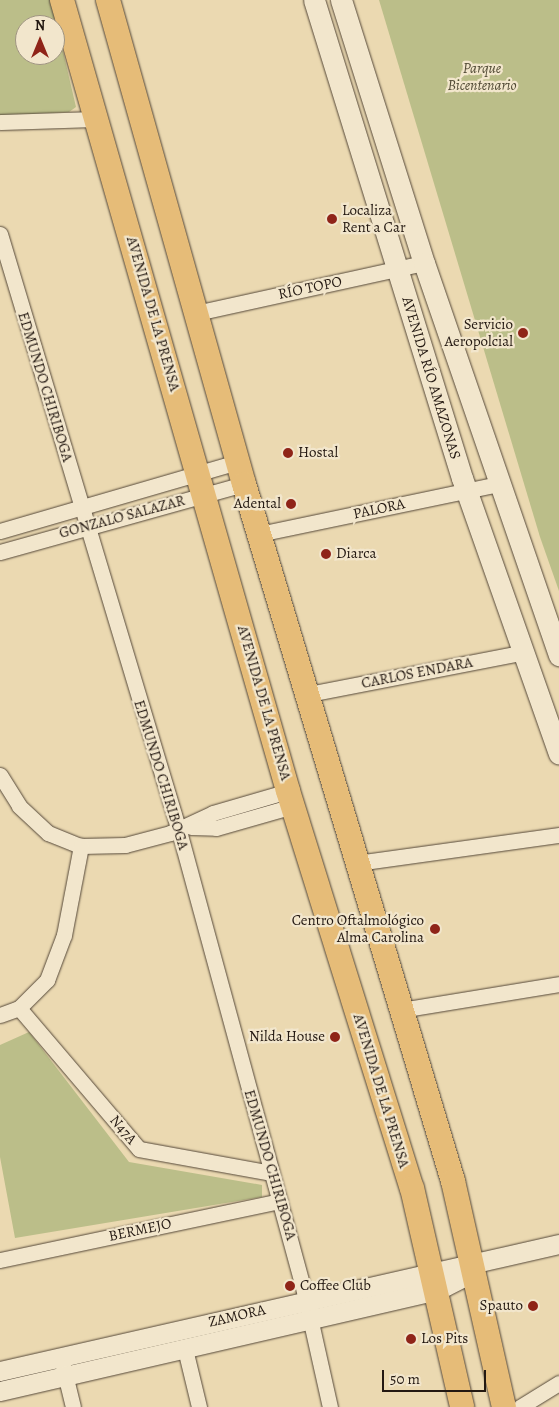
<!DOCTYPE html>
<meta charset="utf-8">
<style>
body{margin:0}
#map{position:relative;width:559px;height:1407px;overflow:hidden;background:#ebd9b1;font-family:Alegreya,serif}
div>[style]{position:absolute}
.green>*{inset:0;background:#bbbe89}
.roads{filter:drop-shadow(0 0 1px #554839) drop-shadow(0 0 1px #554839)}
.minor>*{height:15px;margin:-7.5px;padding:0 7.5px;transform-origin:7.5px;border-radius:7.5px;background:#f2e6cc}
.tertiary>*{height:19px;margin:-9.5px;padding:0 9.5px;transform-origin:9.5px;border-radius:9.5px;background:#f2e6cc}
.secondary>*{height:21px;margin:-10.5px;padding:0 10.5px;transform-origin:10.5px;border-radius:10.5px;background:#f2e6cc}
.primary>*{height:24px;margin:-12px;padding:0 12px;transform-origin:12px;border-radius:12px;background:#e6bc78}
.dots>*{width:14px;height:14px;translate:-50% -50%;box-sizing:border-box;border:2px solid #f2e6cc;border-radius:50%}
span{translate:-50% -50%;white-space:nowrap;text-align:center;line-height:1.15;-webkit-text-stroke:4.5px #f2e6cc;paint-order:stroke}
.park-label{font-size:15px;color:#514a35;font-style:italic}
.poi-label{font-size:15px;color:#231811}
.left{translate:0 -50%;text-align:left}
.right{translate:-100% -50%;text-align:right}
.street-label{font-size:15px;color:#231811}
.north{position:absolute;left:15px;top:15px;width:50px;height:50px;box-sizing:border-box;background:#f2e6cc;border:1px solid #9f9481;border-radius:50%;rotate:0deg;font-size:14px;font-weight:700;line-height:20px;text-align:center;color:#231811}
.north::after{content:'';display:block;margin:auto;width:18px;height:22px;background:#8f2418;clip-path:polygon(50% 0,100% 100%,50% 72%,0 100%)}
.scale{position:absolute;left:382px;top:1370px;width:104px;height:22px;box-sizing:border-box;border:2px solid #231811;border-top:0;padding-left:6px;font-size:15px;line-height:18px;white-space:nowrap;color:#231811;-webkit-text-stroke:4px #f2e6cc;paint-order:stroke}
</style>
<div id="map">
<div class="green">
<i style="clip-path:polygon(evenodd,0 0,51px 0,76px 107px,69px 112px,0 116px,0 0,25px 25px,55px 25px,55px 55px,25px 55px,25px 25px)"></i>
<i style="clip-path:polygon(379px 0,559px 0,559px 591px,540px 537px)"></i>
<i style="clip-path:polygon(29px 1032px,129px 1162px,262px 1185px,262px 1197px,15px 1238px,0 1157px,0 1045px)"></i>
</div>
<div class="roads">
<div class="minor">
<i style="left:0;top:122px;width:95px;rotate:-1.8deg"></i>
<i style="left:0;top:234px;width:623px;rotate:73.31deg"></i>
<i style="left:179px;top:831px;width:477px;rotate:74.8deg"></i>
<i style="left:304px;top:1291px;width:119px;rotate:77.4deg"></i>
<i style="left:196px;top:313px;width:233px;rotate:-12.4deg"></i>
<i style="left:0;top:531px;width:248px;rotate:-16.2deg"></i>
<i style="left:259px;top:534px;width:244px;rotate:-11.8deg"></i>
<i style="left:0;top:552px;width:253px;rotate:-15.6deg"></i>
<i style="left:309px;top:694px;width:220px;rotate:-11deg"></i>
<i style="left:0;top:775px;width:36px;rotate:58deg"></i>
<i style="left:19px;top:806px;width:40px;rotate:43deg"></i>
<i style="left:48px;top:833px;width:35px;rotate:22deg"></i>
<i style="left:81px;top:846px;width:44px;rotate:-1.3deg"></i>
<i style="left:125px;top:845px;width:47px;rotate:-14.9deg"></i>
<i style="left:170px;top:833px;width:47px;rotate:-24.9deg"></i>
<i style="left:213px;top:813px;width:78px;rotate:-16.3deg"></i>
<i style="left:191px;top:827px;width:25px;rotate:2deg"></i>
<i style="left:216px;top:828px;width:80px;rotate:-15.9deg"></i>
<i style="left:357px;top:863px;width:204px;rotate:-7.9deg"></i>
<i style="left:19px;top:1008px;width:185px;rotate:49.6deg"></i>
<i style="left:139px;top:1149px;width:134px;rotate:10.3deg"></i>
<i style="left:401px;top:1010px;width:160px;rotate:-9.3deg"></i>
<i style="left:0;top:1015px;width:20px;rotate:-20deg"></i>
<i style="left:19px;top:1008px;width:40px;rotate:-45deg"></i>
<i style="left:47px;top:980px;width:48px;rotate:-69.3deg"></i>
<i style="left:64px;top:935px;width:91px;rotate:-79.2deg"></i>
<i style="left:0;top:1260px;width:286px;rotate:-11.9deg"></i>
<i style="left:185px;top:1349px;width:60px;rotate:76.4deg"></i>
<i style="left:63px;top:1366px;width:42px;rotate:76.3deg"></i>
<i style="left:520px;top:1407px;width:46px;rotate:-31.6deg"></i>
</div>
<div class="tertiary">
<i style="left:0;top:1371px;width:573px;rotate:-12.8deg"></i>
<i style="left:0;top:1391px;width:449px;rotate:-13deg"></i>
<i style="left:438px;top:1290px;width:33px;rotate:-27deg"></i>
<i style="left:467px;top:1275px;width:17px;rotate:-65deg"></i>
</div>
<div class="secondary">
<i style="left:314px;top:0;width:500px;rotate:72.8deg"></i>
<i style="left:462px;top:478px;width:292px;rotate:70.6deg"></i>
<i style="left:341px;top:0;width:276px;rotate:72.5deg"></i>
<i style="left:424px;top:263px;width:415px;rotate:71deg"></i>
</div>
<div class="primary">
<i style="left:62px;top:0;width:823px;rotate:74.05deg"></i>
<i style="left:288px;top:791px;width:416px;rotate:72.7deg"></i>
<i style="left:412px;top:1188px;width:225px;rotate:77.1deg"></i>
<i style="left:108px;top:0;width:503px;rotate:74.31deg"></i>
<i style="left:244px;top:484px;width:728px;rotate:73.31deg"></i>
<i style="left:453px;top:1181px;width:232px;rotate:77.3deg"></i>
</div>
</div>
<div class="dots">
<i style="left:332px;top:219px;background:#8f2418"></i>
<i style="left:523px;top:333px;background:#8f2418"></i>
<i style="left:288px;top:453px;background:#8f2418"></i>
<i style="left:291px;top:504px;background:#8f2418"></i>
<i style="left:326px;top:554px;background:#8f2418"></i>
<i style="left:435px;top:929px;background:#8f2418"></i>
<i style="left:335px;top:1037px;background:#8f2418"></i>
<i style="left:290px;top:1286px;background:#8f2418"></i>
<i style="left:533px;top:1306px;background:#8f2418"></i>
<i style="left:411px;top:1339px;background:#8f2418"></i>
</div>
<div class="park-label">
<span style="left:482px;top:77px">Parque<br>Bicentenario</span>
</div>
<div class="poi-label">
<span class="left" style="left:342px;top:219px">Localiza<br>Rent a Car</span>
<span class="right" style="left:513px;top:333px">Servicio<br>Aeropolcial</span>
<span class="left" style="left:298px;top:453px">Hostal</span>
<span class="right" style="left:281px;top:504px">Adental</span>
<span class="left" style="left:336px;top:554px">Diarca</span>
<span class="right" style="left:424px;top:929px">Centro Oftalmológico<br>Alma Carolina</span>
<span class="right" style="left:325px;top:1037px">Nilda House</span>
<span class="left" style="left:300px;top:1286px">Coffee Club</span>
<span class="right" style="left:523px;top:1306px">Spauto</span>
<span class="left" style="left:421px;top:1339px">Los Pits</span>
</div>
<div class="street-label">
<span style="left:310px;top:288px;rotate:-12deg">RÍO TOPO</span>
<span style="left:153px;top:314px;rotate:74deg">AVENIDA DE LA PRENSA</span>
<span style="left:431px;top:378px;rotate:73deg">AVENIDA RÍO AMAZONAS</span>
<span style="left:45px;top:387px;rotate:73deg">EDMUNDO CHIRIBOGA</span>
<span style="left:379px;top:509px;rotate:-12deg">PALORA</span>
<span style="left:122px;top:517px;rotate:-15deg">GONZALO SALAZAR</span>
<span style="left:417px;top:673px;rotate:-11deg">CARLOS ENDARA</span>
<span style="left:264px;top:703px;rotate:74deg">AVENIDA DE LA PRENSA</span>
<span style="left:161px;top:775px;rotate:73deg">EDMUNDO CHIRIBOGA</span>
<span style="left:381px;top:1091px;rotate:73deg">AVENIDA DE LA PRENSA</span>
<span style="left:123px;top:1130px;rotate:50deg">N47A</span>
<span style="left:270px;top:1165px;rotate:74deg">EDMUNDO CHIRIBOGA</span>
<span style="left:140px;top:1230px;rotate:-12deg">BERMEJO</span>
<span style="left:237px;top:1316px;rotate:-13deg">ZAMORA</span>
</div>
<div class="north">N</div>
<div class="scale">50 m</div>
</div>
